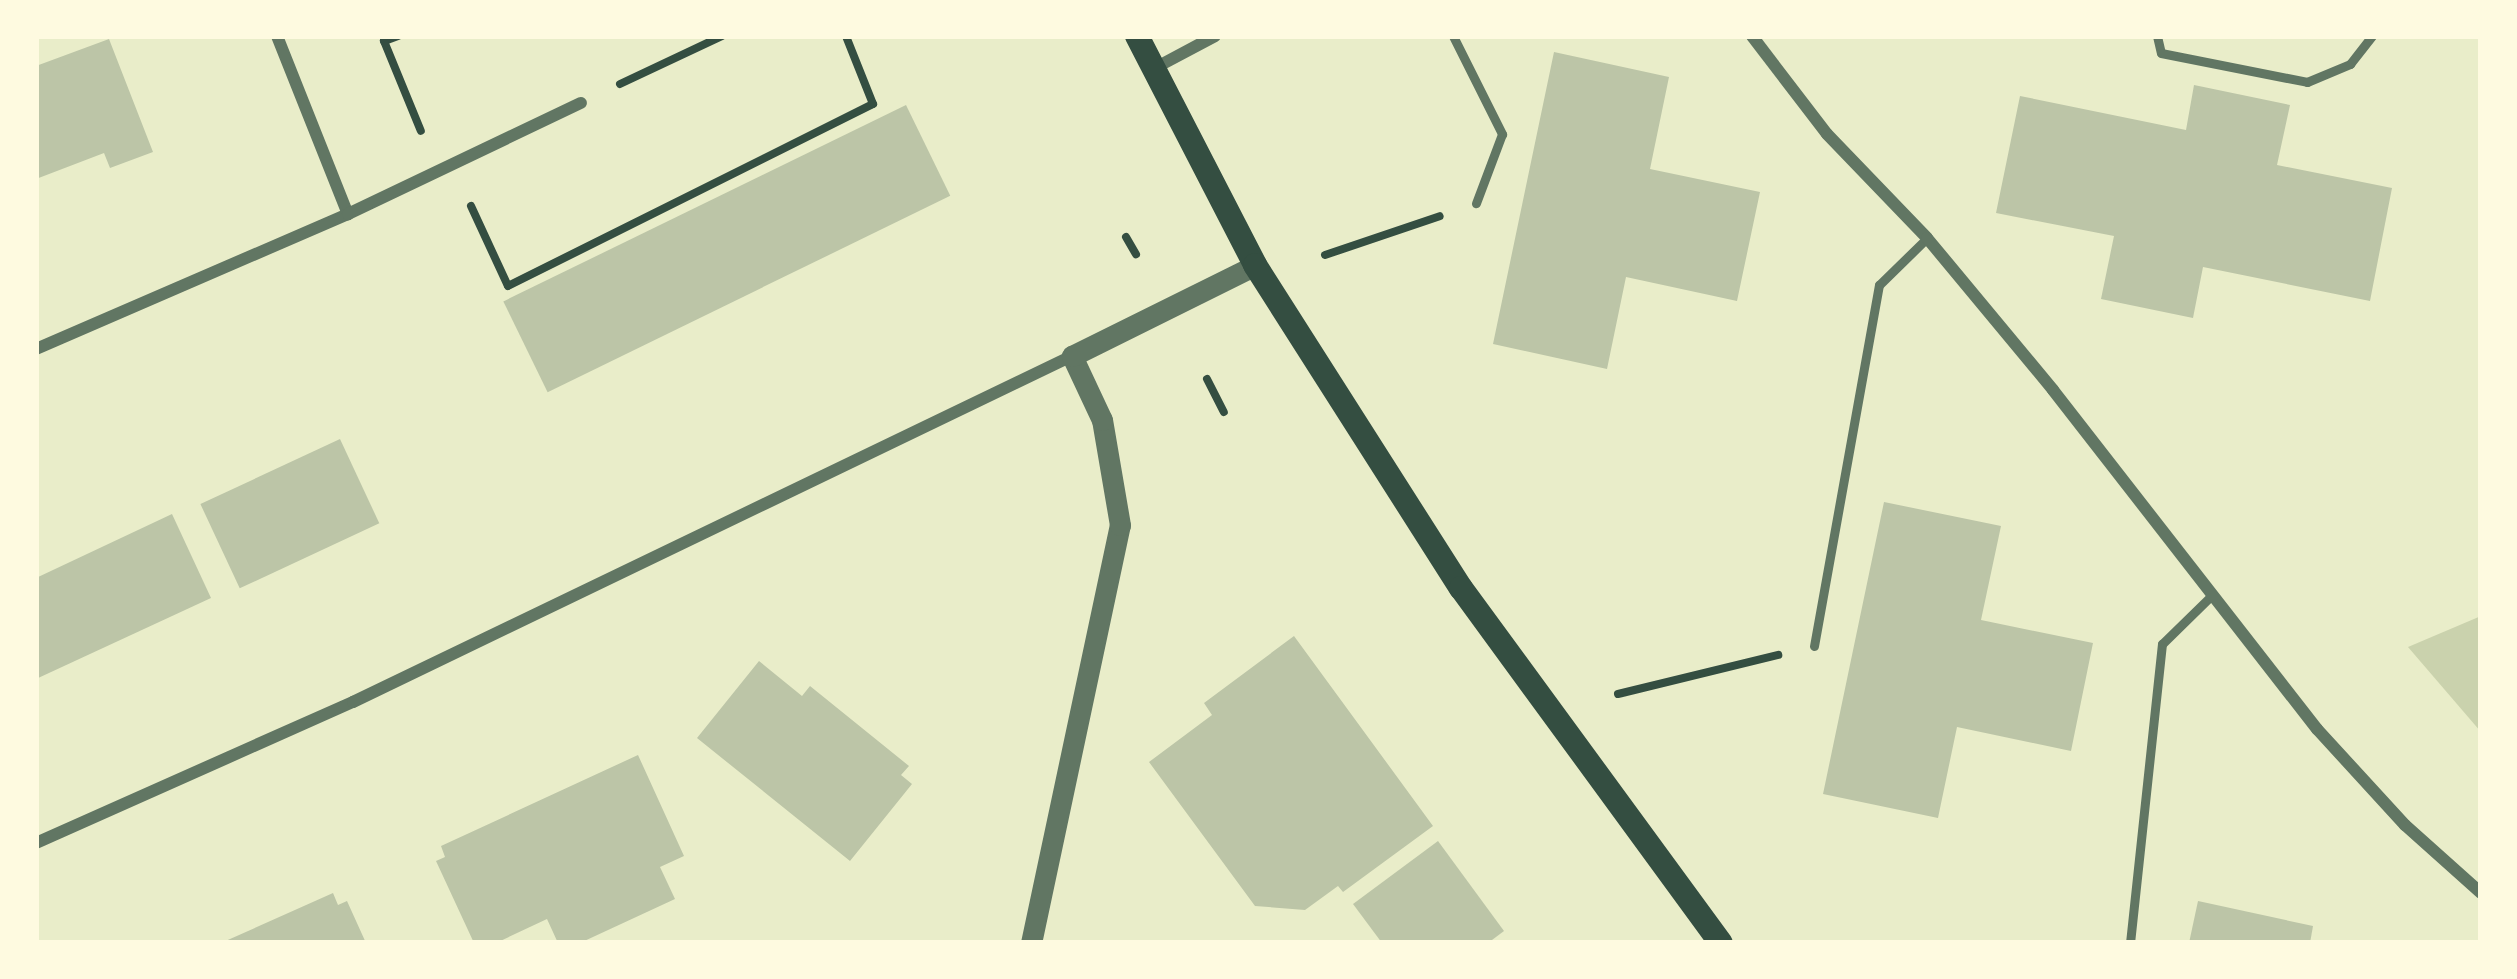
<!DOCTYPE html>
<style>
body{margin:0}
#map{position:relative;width:2517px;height:979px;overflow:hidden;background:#e9edc9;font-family:"PT Serif",serif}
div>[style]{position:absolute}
.green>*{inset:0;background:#cad2ad}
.building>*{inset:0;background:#bcc5a7;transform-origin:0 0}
.path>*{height:8px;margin:-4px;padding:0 4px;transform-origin:4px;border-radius:4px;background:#344e41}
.service>*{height:9px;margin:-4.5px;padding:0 4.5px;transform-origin:4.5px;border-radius:4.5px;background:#617663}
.minor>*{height:12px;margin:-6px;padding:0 6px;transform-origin:6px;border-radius:6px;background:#617663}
.tertiary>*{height:21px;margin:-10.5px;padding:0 10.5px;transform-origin:10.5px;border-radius:10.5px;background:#617663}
.secondary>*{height:24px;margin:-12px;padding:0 12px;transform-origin:12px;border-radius:12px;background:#344e41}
span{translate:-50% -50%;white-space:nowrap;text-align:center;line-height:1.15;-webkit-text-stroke:12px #fefae0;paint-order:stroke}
.frame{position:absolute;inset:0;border:39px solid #fefae0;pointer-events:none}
</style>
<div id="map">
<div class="green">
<i style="clip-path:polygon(2481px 616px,2481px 732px,2408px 647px)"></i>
</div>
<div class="building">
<i style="clip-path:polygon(109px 39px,153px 152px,110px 168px,104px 153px,36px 179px,36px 66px)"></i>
<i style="clip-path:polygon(1554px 52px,1669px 77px,1650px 169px,1760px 192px,1737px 301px,1626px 277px,1607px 369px,1493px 344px)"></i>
<i style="clip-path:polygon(2194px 85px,2290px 105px,2277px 165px,2392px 188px,2370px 301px,2203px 267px,2193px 318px,2101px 299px,2114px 236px,1996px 213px,2020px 96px,2186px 130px)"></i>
<i style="left:906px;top:105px;width:101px;height:448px;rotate:64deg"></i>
<i style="left:340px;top:439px;width:93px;height:154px;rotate:65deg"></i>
<i style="clip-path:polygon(1884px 502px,2001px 526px,1981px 620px,2093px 643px,2071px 751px,1957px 727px,1938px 818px,1823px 794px)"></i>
<i style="clip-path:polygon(172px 514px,211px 598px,36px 679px,36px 578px)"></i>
<i style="clip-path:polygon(1294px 636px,1433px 826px,1343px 892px,1338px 886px,1305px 910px,1255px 906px,1149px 762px,1212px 715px,1204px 703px)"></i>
<i style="clip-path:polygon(759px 661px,802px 696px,810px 686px,909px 766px,901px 775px,912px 784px,850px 861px,697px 738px)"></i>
<i style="clip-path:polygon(638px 755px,684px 856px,660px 867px,675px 899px,580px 943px,558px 943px,547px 919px,496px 943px,474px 943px,436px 861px,445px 857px,441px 846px)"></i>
<i style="clip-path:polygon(1438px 841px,1504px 931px,1488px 943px,1382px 943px,1353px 904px)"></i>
<i style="clip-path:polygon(333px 893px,338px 905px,347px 901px,366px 943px,221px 943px)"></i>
<i style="clip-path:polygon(2198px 901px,2313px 926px,2310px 943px,2189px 943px)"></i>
</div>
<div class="path">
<i style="left:398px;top:36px;width:15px;rotate:160deg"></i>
<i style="left:384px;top:41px;width:97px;rotate:67.7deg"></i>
<i style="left:620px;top:84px;width:113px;rotate:-25.2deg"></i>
<i style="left:471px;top:206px;width:88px;rotate:65.2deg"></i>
<i style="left:508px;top:286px;width:408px;rotate:-26.5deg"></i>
<i style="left:873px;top:104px;width:73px;rotate:-111.7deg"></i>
<i style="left:1126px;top:237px;width:20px;rotate:60deg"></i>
<i style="left:1325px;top:255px;width:121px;rotate:-18.7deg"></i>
<i style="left:1207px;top:379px;width:37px;rotate:63deg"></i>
<i style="left:1618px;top:694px;width:165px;rotate:-13.7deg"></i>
</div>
<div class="service">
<i style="left:1453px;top:36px;width:110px;rotate:63.4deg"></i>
<i style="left:1502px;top:134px;width:74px;rotate:110.6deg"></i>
<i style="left:2157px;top:36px;width:17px;rotate:77deg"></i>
<i style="left:2161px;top:53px;width:149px;rotate:11.2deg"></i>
<i style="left:2307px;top:82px;width:47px;rotate:-22.7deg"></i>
<i style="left:2350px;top:64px;width:36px;rotate:-52deg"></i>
<i style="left:1814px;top:646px;width:367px;rotate:-79.8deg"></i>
<i style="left:1879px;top:285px;width:67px;rotate:-44.4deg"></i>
<i style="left:2130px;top:943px;width:301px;rotate:-83.9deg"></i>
<i style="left:2162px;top:644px;width:67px;rotate:-44.4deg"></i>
</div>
<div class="minor">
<i style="left:277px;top:36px;width:192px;rotate:68.3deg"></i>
<i style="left:1752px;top:36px;width:123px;rotate:52.6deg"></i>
<i style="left:1827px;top:134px;width:144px;rotate:46.1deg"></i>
<i style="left:1927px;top:238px;width:197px;rotate:50.3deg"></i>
<i style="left:2053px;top:390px;width:430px;rotate:52.1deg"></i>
<i style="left:2317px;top:729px;width:130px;rotate:47.5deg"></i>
<i style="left:2405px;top:825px;width:102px;rotate:41.8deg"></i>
<i style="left:1153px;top:69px;width:70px;rotate:-28deg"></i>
<i style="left:36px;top:349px;width:340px;rotate:-23.4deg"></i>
<i style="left:348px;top:214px;width:258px;rotate:-25.5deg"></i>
<i style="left:36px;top:843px;width:347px;rotate:-24deg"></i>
<i style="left:353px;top:702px;width:798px;rotate:-25.7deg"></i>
</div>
<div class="tertiary">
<i style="left:1031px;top:943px;width:427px;rotate:-78deg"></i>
<i style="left:1120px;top:525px;width:107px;rotate:-99.7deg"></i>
<i style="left:1102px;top:420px;width:71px;rotate:-115.1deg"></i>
<i style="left:1072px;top:356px;width:204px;rotate:-26.4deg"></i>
</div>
<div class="secondary">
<i style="left:1137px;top:36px;width:258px;rotate:62.7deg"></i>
<i style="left:1255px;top:265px;width:383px;rotate:57.5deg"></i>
<i style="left:1461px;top:588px;width:440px;rotate:53.8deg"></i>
</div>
<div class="frame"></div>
</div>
